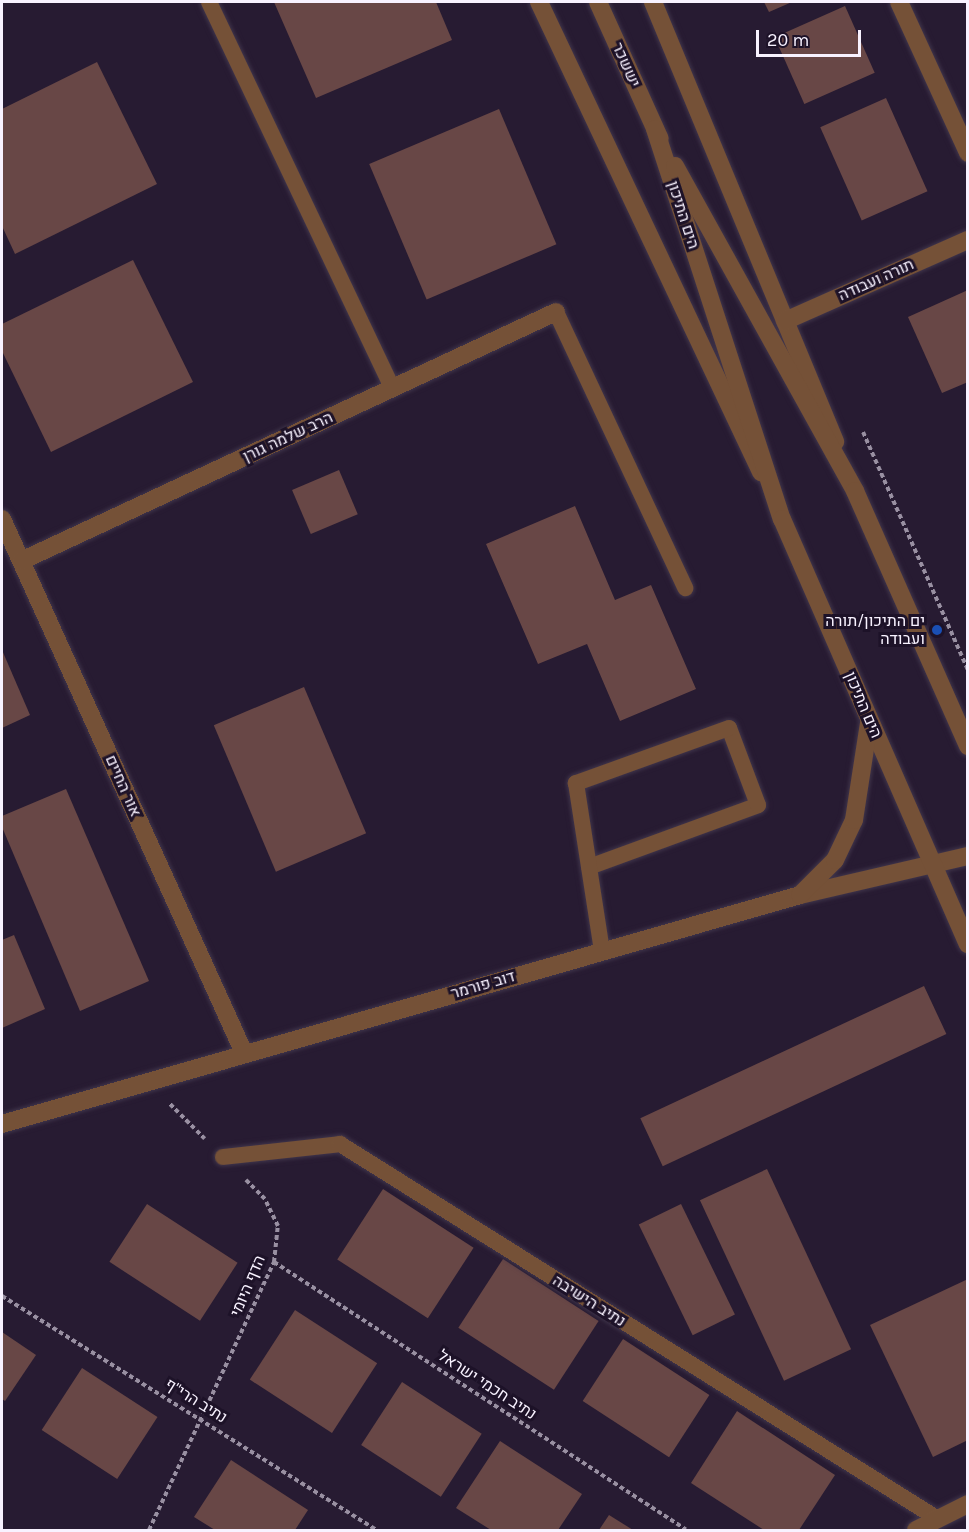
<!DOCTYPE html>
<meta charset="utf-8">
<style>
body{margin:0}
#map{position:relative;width:969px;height:1532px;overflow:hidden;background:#271b32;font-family:Karla,Heebo,sans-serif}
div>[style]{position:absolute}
.building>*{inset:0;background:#684746;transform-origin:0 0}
.path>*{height:4px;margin-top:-2px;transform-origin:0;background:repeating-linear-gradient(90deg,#9990a2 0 4.5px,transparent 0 7.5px)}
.roads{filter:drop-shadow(0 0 2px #40354b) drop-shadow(0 0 2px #40354b)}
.service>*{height:16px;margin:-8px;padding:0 8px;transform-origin:8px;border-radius:8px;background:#755137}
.minor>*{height:18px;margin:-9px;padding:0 9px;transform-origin:9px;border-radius:9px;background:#755137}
.tertiary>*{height:18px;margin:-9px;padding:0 9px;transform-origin:9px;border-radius:9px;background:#755137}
.dots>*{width:16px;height:16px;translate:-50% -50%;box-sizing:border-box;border:3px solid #1d1228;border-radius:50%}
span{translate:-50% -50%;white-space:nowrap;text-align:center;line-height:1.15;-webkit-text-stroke:6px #1d1228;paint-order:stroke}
.street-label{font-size:16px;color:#f8f2ff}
.poi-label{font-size:16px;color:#f8f2ff}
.right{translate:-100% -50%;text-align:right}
.frame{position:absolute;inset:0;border:3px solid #f8f2ff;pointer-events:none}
.scale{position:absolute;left:756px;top:30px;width:105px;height:27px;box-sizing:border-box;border:3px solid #f8f2ff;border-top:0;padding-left:8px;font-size:18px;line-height:21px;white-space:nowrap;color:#f8f2ff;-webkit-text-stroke:4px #1d1228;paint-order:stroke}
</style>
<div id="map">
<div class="building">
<i style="clip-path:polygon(274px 2px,436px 2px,452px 40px,316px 98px)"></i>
<i style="clip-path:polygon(764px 2px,792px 2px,769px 12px)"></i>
<i style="left:845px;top:6px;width:73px;height:77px;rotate:66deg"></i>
<i style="clip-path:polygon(97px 62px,157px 184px,15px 254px,2px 226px,2px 109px)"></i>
<i style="left:886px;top:98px;width:102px;height:72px;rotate:66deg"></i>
<i style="left:499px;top:109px;width:147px;height:141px;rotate:67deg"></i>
<i style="clip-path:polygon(133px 260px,193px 382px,51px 452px,2px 351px,2px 324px)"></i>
<i style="clip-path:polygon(968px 290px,968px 382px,942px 393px,908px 317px)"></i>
<i style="left:339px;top:470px;width:48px;height:51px;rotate:67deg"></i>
<i style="clip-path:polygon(575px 506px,615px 600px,651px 585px,696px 689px,620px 721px,587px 644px,538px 664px,486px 544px)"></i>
<i style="clip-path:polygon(2px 650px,30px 715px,2px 728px)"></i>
<i style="left:304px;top:687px;width:159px;height:98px;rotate:67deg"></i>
<i style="clip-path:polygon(66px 789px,149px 981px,80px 1011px,2px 827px,2px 816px)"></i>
<i style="clip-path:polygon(14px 935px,45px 1009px,2px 1028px,2px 940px)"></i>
<i style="left:924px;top:986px;width:53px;height:313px;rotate:65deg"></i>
<i style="left:767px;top:1169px;width:199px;height:74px;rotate:65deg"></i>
<i style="left:383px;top:1189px;width:108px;height:84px;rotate:33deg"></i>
<i style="left:147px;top:1204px;width:108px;height:69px;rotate:33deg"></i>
<i style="left:681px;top:1204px;width:123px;height:47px;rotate:64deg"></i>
<i style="left:503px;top:1259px;width:114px;height:82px;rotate:33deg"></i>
<i style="clip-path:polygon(968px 1279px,968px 1440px,933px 1457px,870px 1325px)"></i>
<i style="left:295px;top:1310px;width:98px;height:83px;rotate:33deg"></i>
<i style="clip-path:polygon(2px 1332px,36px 1355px,5px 1401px,2px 1399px)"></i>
<i style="left:623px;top:1339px;width:103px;height:74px;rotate:33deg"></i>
<i style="left:82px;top:1368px;width:90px;height:74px;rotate:33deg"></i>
<i style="left:402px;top:1382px;width:95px;height:75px;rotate:33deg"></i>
<i style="clip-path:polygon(737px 1411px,835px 1475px,799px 1530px,764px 1530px,691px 1483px)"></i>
<i style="clip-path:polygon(500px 1441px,582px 1494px,558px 1530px,491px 1530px,456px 1508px)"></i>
<i style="clip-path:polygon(231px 1460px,308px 1510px,295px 1530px,215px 1530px,194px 1517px)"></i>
<i style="clip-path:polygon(609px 1515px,633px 1530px,599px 1530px)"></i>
</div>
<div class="path">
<i style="left:863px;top:432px;width:260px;rotate:66.2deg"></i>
<i style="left:170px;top:1104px;width:49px;rotate:45deg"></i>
<i style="left:274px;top:1262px;width:491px;rotate:33deg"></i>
<i style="left:2px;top:1296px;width:441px;rotate:32deg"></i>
<i style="left:149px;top:1530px;width:296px;rotate:-65deg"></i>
<i style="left:274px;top:1262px;width:36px;rotate:-84deg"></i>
<i style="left:278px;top:1226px;width:30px;rotate:-116deg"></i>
<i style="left:265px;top:1199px;width:27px;rotate:-135deg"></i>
</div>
<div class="roads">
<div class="service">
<i style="left:209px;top:2px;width:427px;rotate:64.6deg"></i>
<i style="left:556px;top:312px;width:305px;rotate:64.9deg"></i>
<i style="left:589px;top:867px;width:180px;rotate:-20.1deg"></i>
<i style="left:758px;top:805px;width:82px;rotate:-110.6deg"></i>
<i style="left:729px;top:728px;width:163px;rotate:160.2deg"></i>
<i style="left:576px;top:783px;width:170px;rotate:81.2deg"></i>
<i style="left:223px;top:1157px;width:118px;rotate:-6.3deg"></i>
<i style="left:340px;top:1144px;width:706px;rotate:32.09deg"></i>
</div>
<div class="minor">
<i style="left:539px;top:2px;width:520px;rotate:64.72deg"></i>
<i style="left:653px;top:2px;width:476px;rotate:67.5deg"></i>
<i style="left:899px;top:2px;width:166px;rotate:65.4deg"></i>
<i style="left:785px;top:321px;width:200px;rotate:-23.9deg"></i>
<i style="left:2px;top:519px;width:586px;rotate:65.62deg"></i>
<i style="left:21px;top:561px;width:590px;rotate:-24.96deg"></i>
<i style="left:2px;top:1124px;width:830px;rotate:-16.01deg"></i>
<i style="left:800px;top:895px;width:172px;rotate:-13.1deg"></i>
<i style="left:916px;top:1530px;width:58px;rotate:-26.6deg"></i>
</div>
<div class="tertiary">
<i style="left:598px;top:2px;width:150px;rotate:65.7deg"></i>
<i style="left:655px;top:129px;width:410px;rotate:72deg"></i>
<i style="left:782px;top:519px;width:464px;rotate:66.4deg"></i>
<i style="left:675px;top:166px;width:372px;rotate:61deg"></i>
<i style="left:855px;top:491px;width:279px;rotate:66.1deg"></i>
<i style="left:800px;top:895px;width:49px;rotate:-45deg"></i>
<i style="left:835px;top:860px;width:44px;rotate:-64.6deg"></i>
<i style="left:854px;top:820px;width:98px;rotate:-81.2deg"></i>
</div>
</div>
<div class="dots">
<i style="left:937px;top:630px;background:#1a4fb4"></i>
</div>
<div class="street-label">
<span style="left:626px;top:65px;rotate:66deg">יששכר</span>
<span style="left:683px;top:215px;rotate:72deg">הים התיכון</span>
<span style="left:876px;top:280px;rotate:-24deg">תורה ועבודה</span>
<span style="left:288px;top:437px;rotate:-25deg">הרב שלמה גורן</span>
<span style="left:863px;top:705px;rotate:67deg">הים התיכון</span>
<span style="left:123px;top:786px;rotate:66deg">אור החיים</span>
<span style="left:483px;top:985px;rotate:-16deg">דוב פורמר</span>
<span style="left:248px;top:1286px;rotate:-67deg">הדף היומי</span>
<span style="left:589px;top:1301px;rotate:32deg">נתיב הישיבה</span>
<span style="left:487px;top:1385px;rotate:33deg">נתיב חכמי ישראל</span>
<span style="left:196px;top:1401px;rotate:32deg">נתיב הרי"ף</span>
</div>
<div class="poi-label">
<span class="right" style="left:925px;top:630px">ים התיכון/תורה<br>ועבודה</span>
</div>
<div class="frame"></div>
<div class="scale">20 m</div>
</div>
